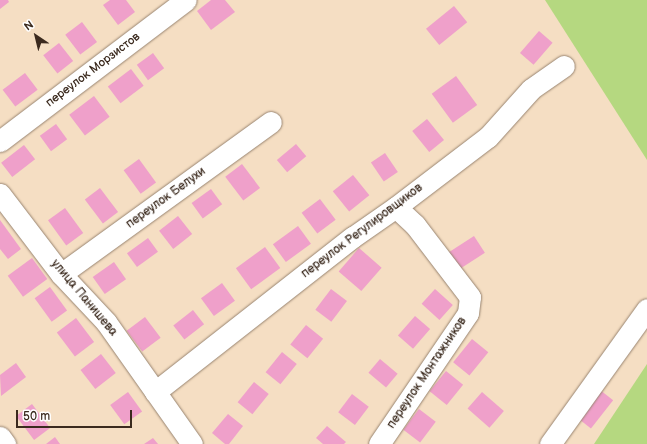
<!DOCTYPE html>
<meta charset="utf-8">
<style>
body{margin:0}
#map{position:relative;width:647px;height:444px;overflow:hidden;background:#f5dec3;font-family:"Balsamiq Sans",sans-serif}
div>[style]{position:absolute}
.green>*{inset:0;background:#b5d880}
.building>*{inset:0;background:#efa0ca;transform-origin:0 0}
.roads{filter:drop-shadow(0 0 1px #988470) drop-shadow(0 0 1px #988470)}
.minor>*{height:21px;margin:-10.5px;padding:0 10.5px;transform-origin:10.5px;border-radius:10.5px;background:#fff}
span{translate:-50% -50%;white-space:nowrap;text-align:center;line-height:1.15;-webkit-text-stroke:3px #fff;paint-order:stroke}
.street-label{font-size:12px;color:#3b2a1e}
.north{position:absolute;left:16px;top:16px;width:40px;height:40px;-webkit-text-stroke:3px #fff;paint-order:stroke;rotate:325deg;font-size:11px;font-weight:700;line-height:16px;text-align:center;color:#3b2a1e}
.north::after{content:'';display:block;margin:auto;width:14px;height:18px;background:#3b2a1e;clip-path:polygon(50% 0,100% 100%,50% 72%,0 100%)}
.scale{position:absolute;left:16px;top:410px;width:116px;height:18px;box-sizing:border-box;border:2px solid #3b2a1e;border-top:0;padding-left:5px;font-size:12px;line-height:14px;white-space:nowrap;color:#3b2a1e;-webkit-text-stroke:3px #fff;paint-order:stroke}
</style>
<div id="map">
<div class="green">
<i style="clip-path:polygon(545px 0,647px 0,647px 160px)"></i>
<i style="clip-path:polygon(647px 364px,647px 444px,594px 444px)"></i>
</div>
<div class="building">
<i style="clip-path:polygon(0 0,8px 0,9px 2px,0 9px)"></i>
<i style="clip-path:polygon(110px 0,126px 0,135px 12px,118px 25px,103px 5px)"></i>
<i style="clip-path:polygon(211px 0,225px 0,235px 12px,211px 30px,197px 11px)"></i>
<i style="left:454px;top:6px;width:21px;height:36px;rotate:51deg"></i>
<i style="left:82px;top:22px;width:25px;height:21px;rotate:53deg"></i>
<i style="left:539px;top:31px;width:18px;height:29px;rotate:41deg"></i>
<i style="left:59px;top:43px;width:23px;height:20px;rotate:52deg"></i>
<i style="left:153px;top:53px;width:19px;height:20px;rotate:54deg"></i>
<i style="left:131px;top:69px;width:21px;height:29px;rotate:53deg"></i>
<i style="left:25px;top:73px;width:21px;height:28px;rotate:53deg"></i>
<i style="left:456px;top:76px;width:36px;height:30px;rotate:54deg"></i>
<i style="left:94px;top:96px;width:26px;height:31px;rotate:53deg"></i>
<i style="left:427px;top:119px;width:27px;height:19px;rotate:51deg"></i>
<i style="left:56px;top:124px;width:19px;height:20px;rotate:54deg"></i>
<i style="left:296px;top:144px;width:16px;height:25px;rotate:50deg"></i>
<i style="left:24px;top:145px;width:18px;height:29px;rotate:52deg"></i>
<i style="left:385px;top:153px;width:23px;height:17px;rotate:56deg"></i>
<i style="left:139px;top:159px;width:29px;height:19px;rotate:54deg"></i>
<i style="left:242px;top:164px;width:30px;height:21px;rotate:53deg"></i>
<i style="left:353px;top:175px;width:26px;height:26px;rotate:51deg"></i>
<i style="left:100px;top:188px;width:30px;height:19px;rotate:53deg"></i>
<i style="left:211px;top:189px;width:19px;height:24px;rotate:54deg"></i>
<i style="left:320px;top:199px;width:26px;height:23px;rotate:53deg"></i>
<i style="left:65px;top:208px;width:31px;height:21px;rotate:54deg"></i>
<i style="left:178px;top:216px;width:23px;height:24px;rotate:52deg"></i>
<i style="clip-path:polygon(0 220px,21px 249px,8px 259px,0 249px)"></i>
<i style="left:298px;top:226px;width:22px;height:31px;rotate:54deg"></i>
<i style="left:474px;top:236px;width:20px;height:30px;rotate:57deg"></i>
<i style="left:148px;top:238px;width:17px;height:26px;rotate:54deg"></i>
<i style="left:265px;top:247px;width:26px;height:36px;rotate:54deg"></i>
<i style="left:359px;top:248px;width:30px;height:31px;rotate:41deg"></i>
<i style="left:32px;top:258px;width:26px;height:30px;rotate:54deg"></i>
<i style="left:114px;top:262px;width:21px;height:26px;rotate:55deg"></i>
<i style="left:222px;top:283px;width:22px;height:26px;rotate:54deg"></i>
<i style="left:50px;top:287px;width:29px;height:19px;rotate:54deg"></i>
<i style="left:331px;top:289px;width:20px;height:26px;rotate:37deg"></i>
<i style="left:435px;top:289px;width:24px;height:20px;rotate:42deg"></i>
<i style="left:193px;top:310px;width:18px;height:25px;rotate:52deg"></i>
<i style="left:415px;top:316px;width:20px;height:26px;rotate:41deg"></i>
<i style="left:145px;top:317px;width:26px;height:23px;rotate:53deg"></i>
<i style="left:76px;top:318px;width:30px;height:24px;rotate:53deg"></i>
<i style="left:306px;top:325px;width:22px;height:25px;rotate:39deg"></i>
<i style="left:472px;top:339px;width:21px;height:30px;rotate:39deg"></i>
<i style="left:282px;top:352px;width:19px;height:26px;rotate:39deg"></i>
<i style="left:101px;top:354px;width:24px;height:26px;rotate:52deg"></i>
<i style="left:380px;top:359px;width:23px;height:18px;rotate:40deg"></i>
<i style="clip-path:polygon(16px 363px,26px 377px,1px 396px,0 375px)"></i>
<i style="left:446px;top:371px;width:22px;height:26px;rotate:39deg"></i>
<i style="left:254px;top:382px;width:19px;height:26px;rotate:39deg"></i>
<i style="left:595px;top:386px;width:23px;height:36px;rotate:38deg"></i>
<i style="left:128px;top:392px;width:24px;height:22px;rotate:54deg"></i>
<i style="left:482px;top:392px;width:29px;height:22px;rotate:41deg"></i>
<i style="left:352px;top:394px;width:21px;height:23px;rotate:37deg"></i>
<i style="left:32px;top:404px;width:30px;height:20px;rotate:53deg"></i>
<i style="left:419px;top:409px;width:21px;height:26px;rotate:37deg"></i>
<i style="clip-path:polygon(228px 414px,243px 426px,229px 444px,225px 444px,212px 433px)"></i>
<i style="clip-path:polygon(327px 426px,346px 442px,344px 444px,323px 444px,316px 438px)"></i>
<i style="clip-path:polygon(55px 437px,60px 444px,46px 444px)"></i>
<i style="clip-path:polygon(153px 438px,158px 444px,144px 444px)"></i>
</div>
<div class="roads">
<div class="minor">
<i style="left:0;top:141px;width:233px;rotate:-37.2deg"></i>
<i style="left:0;top:194px;width:101px;rotate:52.7deg"></i>
<i style="left:61px;top:274px;width:66px;rotate:46.8deg"></i>
<i style="left:106px;top:322px;width:149px;rotate:54.8deg"></i>
<i style="left:61px;top:274px;width:259px;rotate:-35.9deg"></i>
<i style="left:155px;top:392px;width:251px;rotate:-38.1deg"></i>
<i style="left:353px;top:237px;width:52px;rotate:-34.9deg"></i>
<i style="left:396px;top:207px;width:116px;rotate:-37.3deg"></i>
<i style="left:488px;top:137px;width:64px;rotate:-48.1deg"></i>
<i style="left:531px;top:89px;width:40px;rotate:-34.9deg"></i>
<i style="left:0;top:437px;width:9px;rotate:54deg"></i>
<i style="left:379px;top:444px;width:158px;rotate:-55.8deg"></i>
<i style="left:468px;top:313px;width:16px;rotate:-83deg"></i>
<i style="left:470px;top:297px;width:91px;rotate:-127.4deg"></i>
<i style="left:415px;top:225px;width:26px;rotate:-137deg"></i>
<i style="left:550px;top:444px;width:166px;rotate:-54.3deg"></i>
</div>
</div>
<div class="street-label">
<span style="left:93px;top:70px;rotate:-37deg">переулок Морзистов</span>
<span style="left:166px;top:198px;rotate:-36deg">переулок Белухи</span>
<span style="left:362px;top:231px;rotate:-37deg">переулок Регулировщиков</span>
<span style="left:84px;top:298px;rotate:50deg">улица Панишева</span>
<span style="left:427px;top:373px;rotate:-56deg">переулок Монтажников</span>
</div>
<div class="north">N</div>
<div class="scale">50 m</div>
</div>
